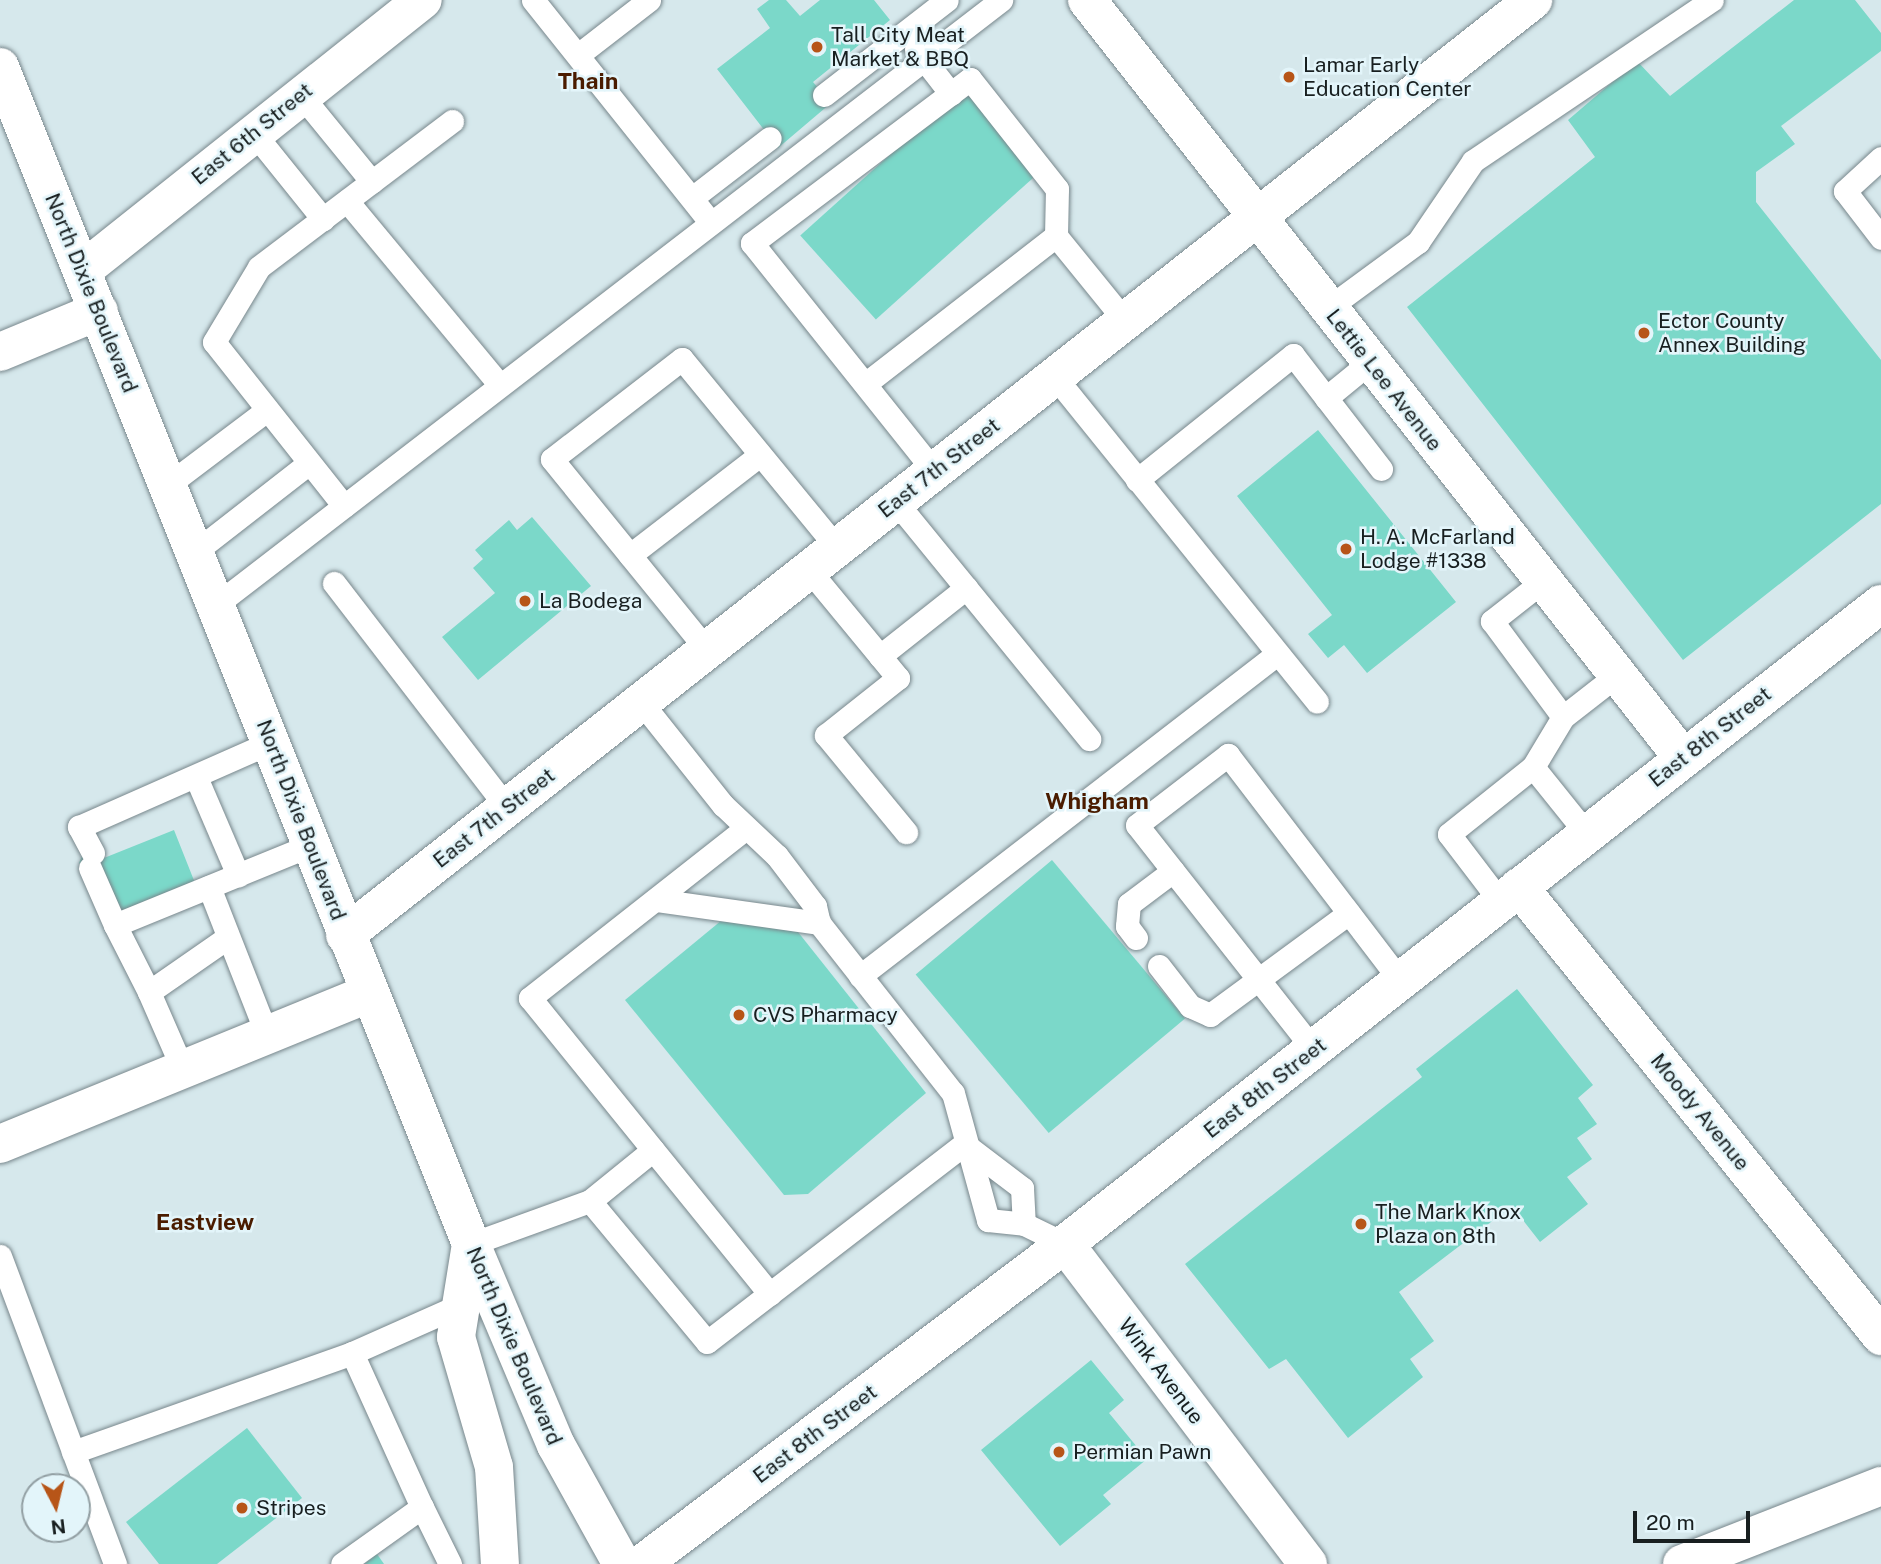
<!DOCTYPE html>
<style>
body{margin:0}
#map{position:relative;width:1881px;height:1564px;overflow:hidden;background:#d6e8ec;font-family:"Public Sans",sans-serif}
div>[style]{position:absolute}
.building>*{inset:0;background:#7bd8c9;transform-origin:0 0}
.roads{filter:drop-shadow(0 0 2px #78878c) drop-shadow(0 0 2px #78878c)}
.service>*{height:23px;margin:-11.5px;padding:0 11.5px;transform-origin:11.5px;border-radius:11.5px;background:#fff}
.minor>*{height:38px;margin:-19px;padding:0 19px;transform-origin:19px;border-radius:19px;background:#fff}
.tertiary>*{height:38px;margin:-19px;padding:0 19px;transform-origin:19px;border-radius:19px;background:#fff}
.secondary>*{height:38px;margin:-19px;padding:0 19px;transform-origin:19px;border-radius:19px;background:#fff}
.dots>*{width:19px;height:19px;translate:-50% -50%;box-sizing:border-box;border:4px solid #e3f5fa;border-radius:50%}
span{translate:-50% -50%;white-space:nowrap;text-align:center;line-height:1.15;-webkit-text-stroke:5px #e3f5fa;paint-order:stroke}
.poi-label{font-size:21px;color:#181f20}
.left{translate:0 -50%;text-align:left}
.street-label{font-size:21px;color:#181f20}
.neighbourhood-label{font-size:23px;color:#4a1c00;font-weight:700}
.north{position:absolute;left:21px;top:1473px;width:70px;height:70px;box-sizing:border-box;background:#e3f5fa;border:2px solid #929fa3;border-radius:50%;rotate:173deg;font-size:19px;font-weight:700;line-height:28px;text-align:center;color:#181f20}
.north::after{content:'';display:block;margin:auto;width:24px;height:32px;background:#b75518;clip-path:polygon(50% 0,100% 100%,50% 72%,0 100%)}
.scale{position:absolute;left:1633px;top:1511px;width:117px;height:32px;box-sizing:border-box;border:4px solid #181f20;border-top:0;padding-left:9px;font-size:21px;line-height:24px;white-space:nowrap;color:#181f20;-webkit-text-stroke:5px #e3f5fa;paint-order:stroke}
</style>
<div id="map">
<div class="building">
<i style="clip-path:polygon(769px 0,786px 0,800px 16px,820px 0,874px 0,890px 20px,813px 82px,831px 103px,778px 148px,717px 69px,770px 28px,757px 9px)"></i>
<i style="clip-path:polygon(1794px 0,1855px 0,1881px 33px,1881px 51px,1781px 126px,1795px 144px,1756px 172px,1756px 202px,1881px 360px,1881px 504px,1683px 660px,1407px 307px,1595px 157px,1568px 120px,1637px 61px,1670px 96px)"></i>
<i style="left:963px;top:89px;width:113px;height:219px;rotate:48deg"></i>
<i style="clip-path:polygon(1318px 430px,1456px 602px,1367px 673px,1344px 645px,1328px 658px,1308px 634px,1332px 615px,1237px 496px)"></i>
<i style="clip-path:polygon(532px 517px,591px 586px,478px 680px,442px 637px,495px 593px,473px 568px,483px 559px,475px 550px,509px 520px,517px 530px)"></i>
<i style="clip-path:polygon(174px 830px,195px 883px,120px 913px,104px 874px,79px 863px,85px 849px,104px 858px)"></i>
<i style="left:1052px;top:860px;width:207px;height:178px;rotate:50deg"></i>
<i style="clip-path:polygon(722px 920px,798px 932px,926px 1093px,808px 1194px,784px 1195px,625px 1000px)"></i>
<i style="clip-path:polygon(1517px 989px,1593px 1085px,1578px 1098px,1597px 1124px,1577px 1138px,1592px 1159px,1567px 1177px,1588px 1204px,1540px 1242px,1512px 1206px,1399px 1292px,1434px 1341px,1410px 1359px,1423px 1377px,1348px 1438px,1286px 1359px,1269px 1369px,1185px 1264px,1422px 1077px,1416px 1069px)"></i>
<i style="clip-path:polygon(1091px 1360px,1124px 1400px,1109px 1413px,1147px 1459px,1103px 1495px,1111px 1504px,1060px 1546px,981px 1450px)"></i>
<i style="clip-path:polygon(247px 1428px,302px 1498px,217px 1564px,159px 1564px,126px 1522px)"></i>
<i style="clip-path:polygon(377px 1554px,384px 1564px,364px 1564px)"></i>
</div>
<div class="roads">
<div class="service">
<i style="left:533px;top:0;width:285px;rotate:51.4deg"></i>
<i style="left:916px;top:49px;width:57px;rotate:52.1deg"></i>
<i style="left:578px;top:55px;width:90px;rotate:-37.8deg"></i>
<i style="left:301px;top:95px;width:112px;rotate:50.8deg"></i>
<i style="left:824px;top:95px;width:155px;rotate:-37.7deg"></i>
<i style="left:253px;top:132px;width:112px;rotate:51.2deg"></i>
<i style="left:1881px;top:158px;width:49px;rotate:137.5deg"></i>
<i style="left:1845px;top:191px;width:59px;rotate:52.5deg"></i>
<i style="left:692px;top:198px;width:98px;rotate:-37.6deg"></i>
<i style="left:347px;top:201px;width:239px;rotate:50.3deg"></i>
<i style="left:1056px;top:236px;width:109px;rotate:50.9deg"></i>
<i style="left:1328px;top:308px;width:112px;rotate:-36.3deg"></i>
<i style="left:1418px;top:242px;width:98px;rotate:-55.8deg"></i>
<i style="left:1473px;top:161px;width:288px;rotate:-34deg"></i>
<i style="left:1055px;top:377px;width:417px;rotate:51.1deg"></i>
<i style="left:865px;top:384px;width:242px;rotate:-37.8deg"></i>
<i style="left:1056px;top:236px;width:47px;rotate:-88.8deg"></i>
<i style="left:1057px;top:189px;width:140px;rotate:-128.3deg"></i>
<i style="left:970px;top:79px;width:273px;rotate:143deg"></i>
<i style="left:752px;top:243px;width:292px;rotate:51.4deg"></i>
<i style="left:1326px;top:398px;width:57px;rotate:-39.3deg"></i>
<i style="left:1137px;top:480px;width:200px;rotate:-38.7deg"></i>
<i style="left:1293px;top:355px;width:144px;rotate:52.3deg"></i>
<i style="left:169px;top:484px;width:123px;rotate:-37.1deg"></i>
<i style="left:896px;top:502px;width:306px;rotate:50.8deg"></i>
<i style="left:344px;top:506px;width:209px;rotate:-128.4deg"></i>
<i style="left:214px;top:342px;width:87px;rotate:-59deg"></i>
<i style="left:259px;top:267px;width:242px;rotate:-37.1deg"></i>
<i style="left:196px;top:551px;width:143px;rotate:-37.9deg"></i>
<i style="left:630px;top:555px;width:164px;rotate:-37.6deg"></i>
<i style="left:809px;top:570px;width:140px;rotate:50.5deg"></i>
<i style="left:898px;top:678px;width:92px;rotate:141.6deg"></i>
<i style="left:826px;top:735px;width:126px;rotate:50.5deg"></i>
<i style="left:1543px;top:581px;width:65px;rotate:141.9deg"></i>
<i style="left:1492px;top:621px;width:119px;rotate:53.5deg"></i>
<i style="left:334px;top:583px;width:284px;rotate:52.4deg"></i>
<i style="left:217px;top:604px;width:990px;rotate:-37.61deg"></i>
<i style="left:707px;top:650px;width:246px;rotate:-129.1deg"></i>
<i style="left:552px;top:459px;width:164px;rotate:-37.6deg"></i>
<i style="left:682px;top:359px;width:244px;rotate:50.6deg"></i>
<i style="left:880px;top:656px;width:110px;rotate:-38.3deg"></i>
<i style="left:641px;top:702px;width:132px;rotate:51.5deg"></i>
<i style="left:723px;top:805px;width:74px;rotate:43.4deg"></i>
<i style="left:777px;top:856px;width:63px;rotate:52.8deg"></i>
<i style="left:815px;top:906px;width:17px;rotate:77deg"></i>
<i style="left:819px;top:923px;width:216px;rotate:51.8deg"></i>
<i style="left:953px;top:1093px;width:132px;rotate:74.6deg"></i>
<i style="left:988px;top:1220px;width:36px;rotate:6deg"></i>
<i style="left:1024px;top:1224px;width:46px;rotate:26deg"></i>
<i style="left:1533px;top:767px;width:85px;rotate:51.2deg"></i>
<i style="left:196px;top:777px;width:107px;rotate:66.8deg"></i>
<i style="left:746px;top:828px;width:275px;rotate:141.8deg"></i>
<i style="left:530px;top:998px;width:381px;rotate:51deg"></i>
<i style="left:93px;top:853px;width:30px;rotate:-118deg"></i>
<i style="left:79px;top:827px;width:211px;rotate:-23.8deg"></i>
<i style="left:90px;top:868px;width:62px;rotate:66.3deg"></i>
<i style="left:115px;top:925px;width:212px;rotate:-22.2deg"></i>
<i style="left:209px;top:887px;width:159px;rotate:68.6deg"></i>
<i style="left:656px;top:900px;width:165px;rotate:8deg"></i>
<i style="left:1500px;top:901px;width:84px;rotate:-127.3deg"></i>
<i style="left:1449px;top:834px;width:107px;rotate:-38.6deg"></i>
<i style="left:1533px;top:767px;width:58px;rotate:-59deg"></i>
<i style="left:1563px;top:717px;width:68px;rotate:-37.9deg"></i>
<i style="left:115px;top:925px;width:75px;rotate:63.1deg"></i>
<i style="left:1136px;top:938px;width:15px;rotate:-127deg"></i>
<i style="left:1127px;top:926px;width:22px;rotate:-85deg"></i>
<i style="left:1129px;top:904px;width:55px;rotate:-36.9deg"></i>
<i style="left:1159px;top:966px;width:51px;rotate:52.2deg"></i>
<i style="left:1190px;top:1006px;width:22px;rotate:24deg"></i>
<i style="left:1210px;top:1015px;width:172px;rotate:-36.3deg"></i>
<i style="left:860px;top:976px;width:527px;rotate:-37.67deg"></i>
<i style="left:1314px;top:1050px;width:286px;rotate:-128.2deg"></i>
<i style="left:1137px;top:825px;width:115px;rotate:-37.6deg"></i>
<i style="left:1228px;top:755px;width:285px;rotate:52.6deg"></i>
<i style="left:183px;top:1070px;width:85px;rotate:-113.6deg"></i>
<i style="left:149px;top:992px;width:96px;rotate:-34.8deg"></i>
<i style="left:964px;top:1144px;width:73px;rotate:37.2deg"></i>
<i style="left:1022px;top:1188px;width:36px;rotate:87deg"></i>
<i style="left:590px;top:1201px;width:81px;rotate:-39deg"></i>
<i style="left:471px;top:1244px;width:127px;rotate:-19.9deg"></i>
<i style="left:590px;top:1201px;width:183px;rotate:50.3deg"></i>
<i style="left:707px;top:1342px;width:324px;rotate:-37.6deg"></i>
<i style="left:0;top:1256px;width:329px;rotate:69.5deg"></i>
<i style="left:352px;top:1353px;width:116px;rotate:-23.9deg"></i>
<i style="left:73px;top:1452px;width:296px;rotate:-19.5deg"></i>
<i style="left:352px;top:1353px;width:169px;rotate:65.6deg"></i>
<i style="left:422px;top:1507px;width:98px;rotate:144.5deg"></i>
<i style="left:422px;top:1507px;width:64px;rotate:63.8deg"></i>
</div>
<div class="minor">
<i style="left:1087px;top:0;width:964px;rotate:51.82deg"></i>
<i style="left:83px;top:270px;width:434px;rotate:-38.5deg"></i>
<i style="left:0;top:352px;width:107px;rotate:-22.5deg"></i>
<i style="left:1519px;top:887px;width:577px;rotate:51.12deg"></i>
<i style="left:1065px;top:1244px;width:402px;rotate:52.8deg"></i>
</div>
<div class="tertiary">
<i style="left:345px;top:935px;width:1512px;rotate:-38.2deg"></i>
<i style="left:0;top:1144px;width:396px;rotate:-22.2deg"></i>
<i style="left:1682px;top:1564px;width:214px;rotate:-21.4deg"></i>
</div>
<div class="secondary">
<i style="left:0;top:67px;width:1268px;rotate:68.19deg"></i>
<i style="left:471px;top:1244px;width:218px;rotate:67.1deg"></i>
<i style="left:556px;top:1445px;width:136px;rotate:61deg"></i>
<i style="left:471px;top:1244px;width:94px;rotate:99.2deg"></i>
<i style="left:456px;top:1337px;width:135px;rotate:73.7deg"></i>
<i style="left:494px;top:1467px;width:97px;rotate:86.5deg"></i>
<i style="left:642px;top:1564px;width:530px;rotate:-37.11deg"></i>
<i style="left:1065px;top:1244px;width:1037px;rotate:-38.11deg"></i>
</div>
</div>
<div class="dots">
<i style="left:817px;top:47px;background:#b75518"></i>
<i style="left:1289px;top:77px;background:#b75518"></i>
<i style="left:1644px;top:333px;background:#b75518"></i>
<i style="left:1346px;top:549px;background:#b75518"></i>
<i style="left:525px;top:601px;background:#b75518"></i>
<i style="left:739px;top:1015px;background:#b75518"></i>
<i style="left:1361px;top:1224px;background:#b75518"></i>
<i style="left:1059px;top:1452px;background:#b75518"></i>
<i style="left:242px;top:1508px;background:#b75518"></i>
</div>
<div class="poi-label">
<span class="left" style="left:831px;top:47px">Tall City Meat<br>Market &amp; BBQ</span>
<span class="left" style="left:1303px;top:77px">Lamar Early<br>Education Center</span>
<span class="left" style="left:1658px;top:333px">Ector County<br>Annex Building</span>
<span class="left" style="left:1360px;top:549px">H. A. McFarland<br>Lodge #1338</span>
<span class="left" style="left:539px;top:601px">La Bodega</span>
<span class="left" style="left:753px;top:1015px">CVS Pharmacy</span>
<span class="left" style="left:1375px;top:1224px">The Mark Knox<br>Plaza on 8th</span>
<span class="left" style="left:1073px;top:1452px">Permian Pawn</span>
<span class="left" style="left:256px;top:1508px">Stripes</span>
</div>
<div class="street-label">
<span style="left:252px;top:134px;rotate:-39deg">East 6th Street</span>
<span style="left:91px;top:293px;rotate:68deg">North Dixie Boulevard</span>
<span style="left:1384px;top:380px;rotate:52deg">Lettie Lee Avenue</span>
<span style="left:939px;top:468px;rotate:-38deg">East 7th Street</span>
<span style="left:1710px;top:737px;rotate:-38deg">East 8th Street</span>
<span style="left:494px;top:818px;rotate:-38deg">East 7th Street</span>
<span style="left:301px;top:820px;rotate:69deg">North Dixie Boulevard</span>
<span style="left:1265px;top:1088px;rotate:-38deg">East 8th Street</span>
<span style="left:1700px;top:1112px;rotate:51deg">Moody Avenue</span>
<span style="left:514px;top:1346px;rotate:67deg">North Dixie Boulevard</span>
<span style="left:1161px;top:1371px;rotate:53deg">Wink Avenue</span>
<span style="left:815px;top:1434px;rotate:-37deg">East 8th Street</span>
</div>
<div class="neighbourhood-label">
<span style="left:588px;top:81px">Thain</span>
<span style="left:1097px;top:801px">Whigham</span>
<span style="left:205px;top:1222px">Eastview</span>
</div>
<div class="north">N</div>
<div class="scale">20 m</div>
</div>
